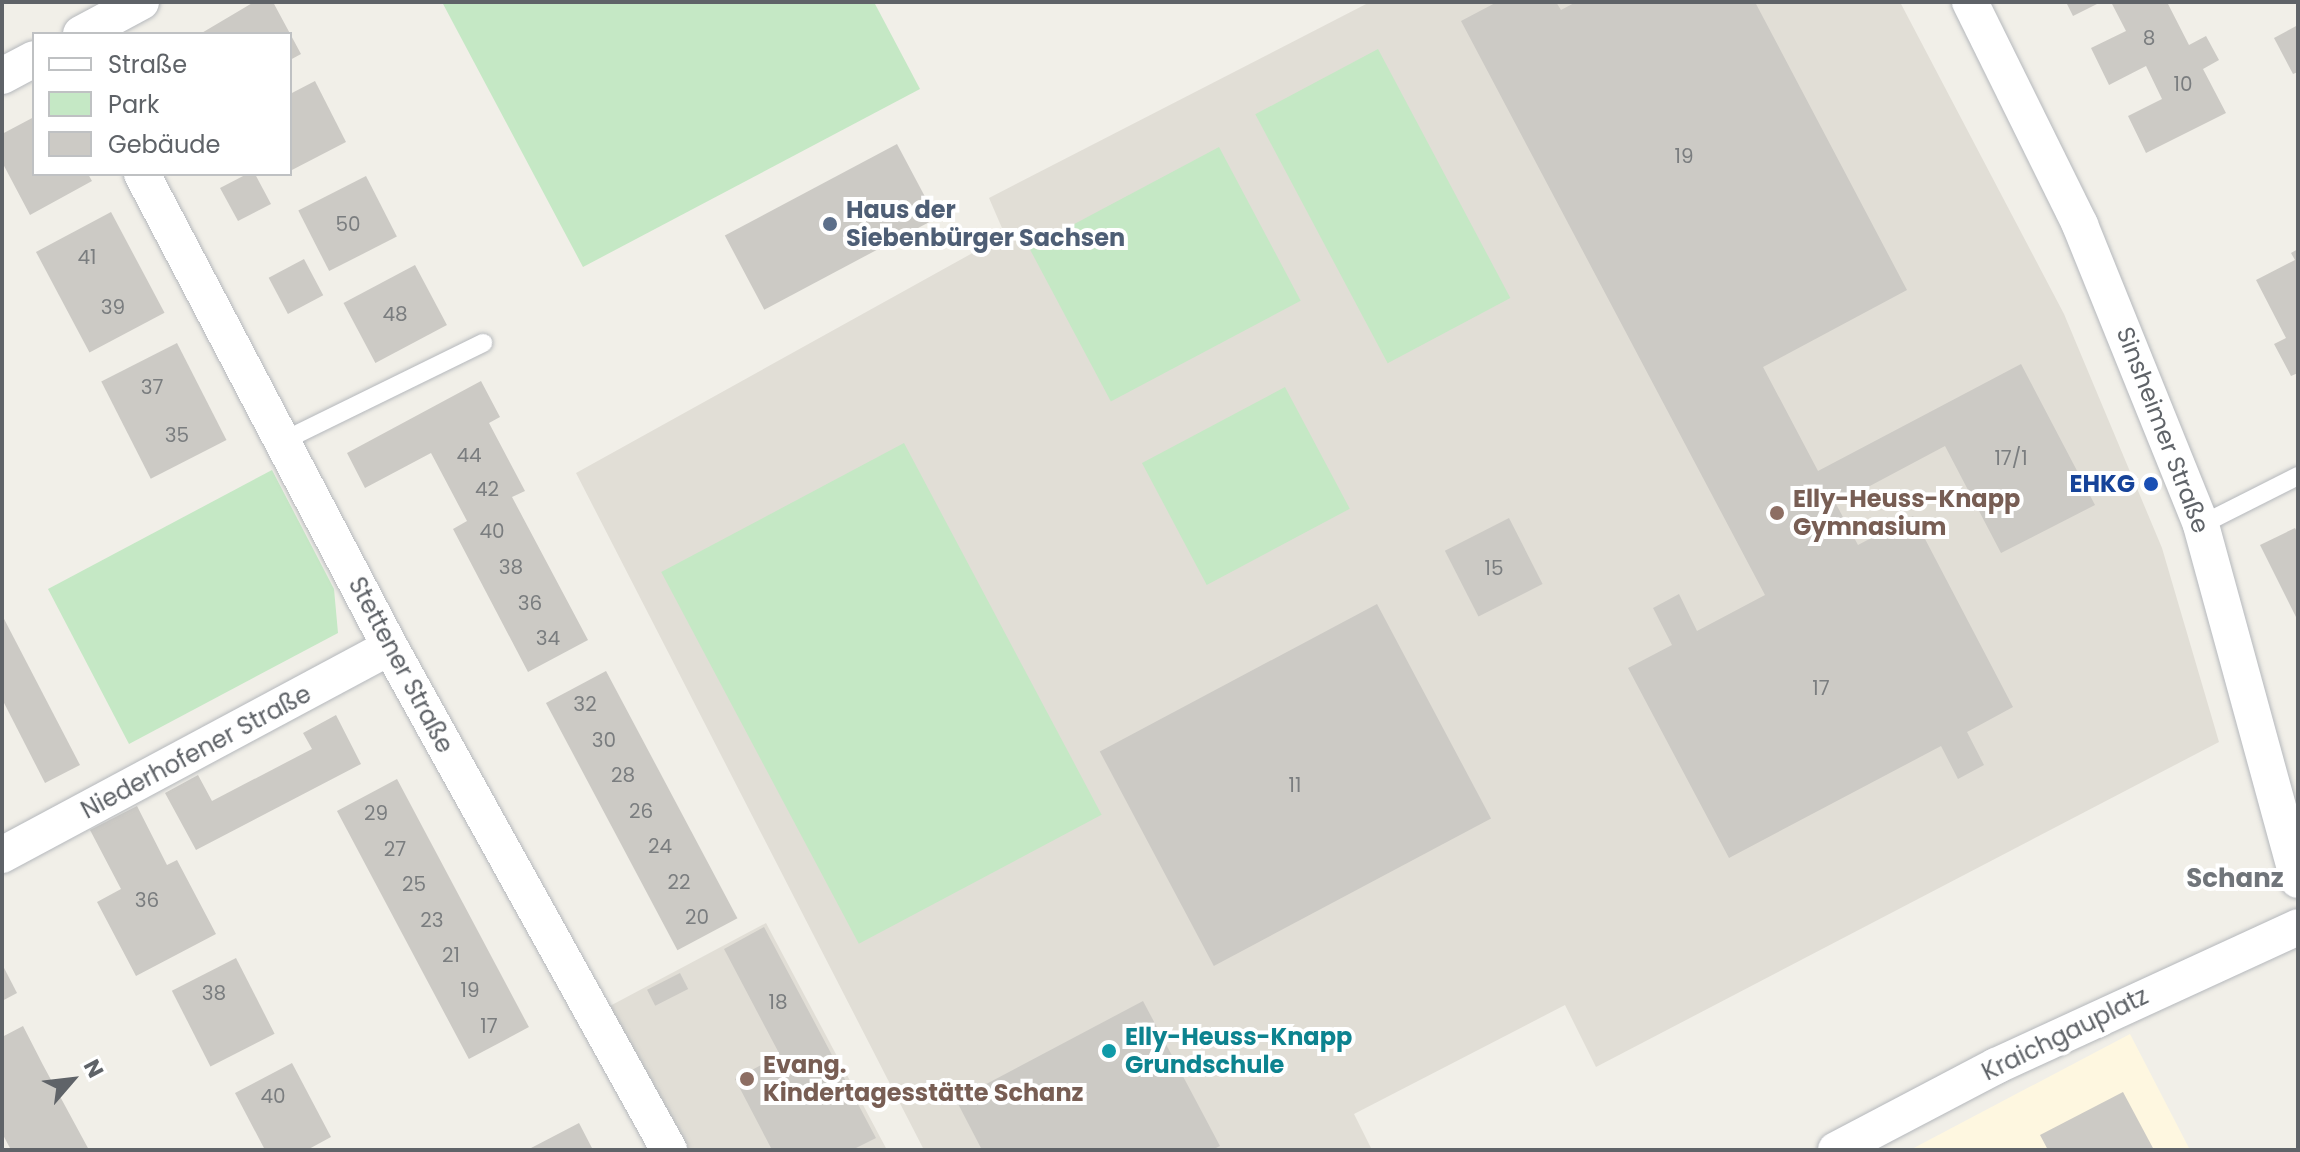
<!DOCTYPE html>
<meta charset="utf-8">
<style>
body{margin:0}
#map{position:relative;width:2300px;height:1152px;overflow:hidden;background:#f1efe8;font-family:Poppins,sans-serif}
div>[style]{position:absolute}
.commercial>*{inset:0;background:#fef7e0}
.education>*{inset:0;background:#e1ded6}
.green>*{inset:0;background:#c5e8c5;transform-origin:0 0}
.building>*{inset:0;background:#cccac5;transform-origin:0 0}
.roads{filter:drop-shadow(0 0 2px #b5b8bc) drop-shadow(0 0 2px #b5b8bc)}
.service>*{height:18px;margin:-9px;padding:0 9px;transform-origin:9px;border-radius:9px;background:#fff}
.minor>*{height:36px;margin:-18px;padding:0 18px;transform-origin:18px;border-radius:18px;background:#fff}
.dots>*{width:22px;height:22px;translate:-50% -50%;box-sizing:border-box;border:4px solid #fff;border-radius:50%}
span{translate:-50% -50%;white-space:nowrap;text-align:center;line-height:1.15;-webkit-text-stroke:8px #fff;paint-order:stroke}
.number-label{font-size:20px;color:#7a7d7f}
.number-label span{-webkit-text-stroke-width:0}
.service-label{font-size:24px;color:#4e5e75;font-weight:700}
.left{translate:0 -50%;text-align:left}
.street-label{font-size:24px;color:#5f6368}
.transit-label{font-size:24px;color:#164399;font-weight:700}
.right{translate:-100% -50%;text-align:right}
.education-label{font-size:24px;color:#785e54;font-weight:700}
.culture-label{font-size:24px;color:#0d838f;font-weight:700}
.neighbourhood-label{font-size:26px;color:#70757a;font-weight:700}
.frame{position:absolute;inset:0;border:4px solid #5f6368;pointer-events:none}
.legend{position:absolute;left:32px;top:32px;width:260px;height:144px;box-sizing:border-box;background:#fff;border:2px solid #bfc1c3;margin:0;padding:10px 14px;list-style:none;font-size:24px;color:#5f6368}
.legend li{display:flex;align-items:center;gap:16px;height:40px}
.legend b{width:40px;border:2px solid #bfc1c3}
.north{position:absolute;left:32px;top:1040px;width:80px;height:80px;-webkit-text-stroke:6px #fff;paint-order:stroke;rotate:62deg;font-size:22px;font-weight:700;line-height:32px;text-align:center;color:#5f6368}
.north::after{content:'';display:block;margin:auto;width:28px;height:36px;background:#5f6368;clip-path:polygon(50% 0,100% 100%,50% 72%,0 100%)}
</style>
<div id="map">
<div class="commercial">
<i style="clip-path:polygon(2130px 1034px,2190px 1150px,1910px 1150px)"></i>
</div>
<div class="education">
<i style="clip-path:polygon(1370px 2px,1900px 2px,2064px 314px,2162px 548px,2219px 742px,1596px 1067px,1565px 1005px,1354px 1114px,1372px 1150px,924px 1150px,576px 473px,1005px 235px,989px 198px)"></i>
<i style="clip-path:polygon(766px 923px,887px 1150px,684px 1150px,608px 1007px)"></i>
</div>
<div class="green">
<i style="clip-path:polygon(442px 2px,874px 2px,920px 89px,583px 267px)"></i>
<i style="left:1378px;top:49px;width:282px;height:139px;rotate:62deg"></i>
<i style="left:1219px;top:147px;width:174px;height:215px;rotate:62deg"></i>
<i style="left:1285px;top:387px;width:138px;height:162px;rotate:62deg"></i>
<i style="left:904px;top:443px;width:421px;height:275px;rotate:62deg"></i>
<i style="clip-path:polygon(272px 470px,334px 589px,338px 633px,129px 744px,48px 589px)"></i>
</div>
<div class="building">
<i style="clip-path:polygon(254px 2px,273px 2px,301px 54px,290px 60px,290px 34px,200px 34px)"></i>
<i style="clip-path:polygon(1497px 2px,1556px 2px,1561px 10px,1576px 2px,1755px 2px,1907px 290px,1763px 367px,1818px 471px,2021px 364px,2095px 505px,2001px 553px,1945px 446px,1836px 504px,1858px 545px,1913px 516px,2013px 707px,1967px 732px,1984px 765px,1958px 779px,1941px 746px,1729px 858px,1628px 668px,1672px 645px,1653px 608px,1679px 594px,1697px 631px,1765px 595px,1461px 21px)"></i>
<i style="clip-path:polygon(2066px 2px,2101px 2px,2073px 16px)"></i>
<i style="clip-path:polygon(2111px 2px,2167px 2px,2189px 45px,2206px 36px,2219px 60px,2203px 69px,2226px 113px,2146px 153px,2128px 116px,2162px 99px,2146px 66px,2109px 85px,2091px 48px,2126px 31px)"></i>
<i style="clip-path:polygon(2298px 25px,2298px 72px,2293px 74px,2274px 38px)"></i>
<i style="clip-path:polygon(315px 81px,346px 142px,290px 171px,290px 94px)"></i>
<i style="clip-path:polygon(34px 117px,34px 174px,88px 174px,92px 181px,30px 215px,2px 162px,2px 134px)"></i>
<i style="left:897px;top:144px;width:84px;height:195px;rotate:62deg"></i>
<i style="clip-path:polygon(247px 174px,255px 174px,271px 204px,238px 221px,220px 188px)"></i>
<i style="left:366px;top:176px;width:68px;height:76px;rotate:63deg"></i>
<i style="left:111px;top:212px;width:114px;height:85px;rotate:62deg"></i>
<i style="clip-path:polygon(2298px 249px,2298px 373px,2291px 376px,2274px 344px,2286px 338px,2256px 280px,2295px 260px,2291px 253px)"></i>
<i style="left:304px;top:259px;width:41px;height:40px;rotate:62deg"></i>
<i style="left:415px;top:265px;width:68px;height:81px;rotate:62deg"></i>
<i style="left:177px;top:343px;width:109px;height:85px;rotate:63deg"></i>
<i style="clip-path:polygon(481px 381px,500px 417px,489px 423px,525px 491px,512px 497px,588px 640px,528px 672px,453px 529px,467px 521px,431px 453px,365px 488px,347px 453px)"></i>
<i style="left:1509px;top:518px;width:74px;height:72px;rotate:63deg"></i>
<i style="clip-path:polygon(2295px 528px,2298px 534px,2298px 621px,2260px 545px)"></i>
<i style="left:1377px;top:604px;width:243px;height:314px;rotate:62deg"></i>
<i style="clip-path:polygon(2px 615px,80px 765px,45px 783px,2px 699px)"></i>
<i style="left:606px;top:671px;width:280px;height:68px;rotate:62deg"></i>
<i style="clip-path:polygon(336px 715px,361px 764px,196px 850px,165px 793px,198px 775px,212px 801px,312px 749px,303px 733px)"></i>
<i style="left:397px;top:779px;width:281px;height:68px;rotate:62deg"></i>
<i style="clip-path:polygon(137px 806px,167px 865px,177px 860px,216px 934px,136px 976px,97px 902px,121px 889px,90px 830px)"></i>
<i style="clip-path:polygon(764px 927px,876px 1138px,852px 1150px,767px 1150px,771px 1148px,735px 1079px,780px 1055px,724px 949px)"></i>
<i style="left:236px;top:958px;width:85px;height:72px;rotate:63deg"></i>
<i style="clip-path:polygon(2px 964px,17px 993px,2px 1001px)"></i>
<i style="left:680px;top:973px;width:18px;height:37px;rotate:63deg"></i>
<i style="clip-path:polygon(1143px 1001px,1220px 1146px,1212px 1150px,982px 1150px,956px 1100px)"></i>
<i style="clip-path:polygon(23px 1026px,43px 1065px,89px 1150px,11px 1150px,2px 1133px,2px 1037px)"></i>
<i style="clip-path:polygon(292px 1063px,331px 1137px,307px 1150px,265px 1150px,235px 1093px)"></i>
<i style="clip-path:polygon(2123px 1092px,2154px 1150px,2048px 1150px,2040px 1135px)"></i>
<i style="clip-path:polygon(579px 1123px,593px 1150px,527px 1150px,533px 1147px)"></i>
</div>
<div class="roads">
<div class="service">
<i style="left:283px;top:441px;width:223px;rotate:-26.1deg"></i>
<i style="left:2201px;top:525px;width:109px;rotate:-26.8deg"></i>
</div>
<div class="minor">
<i style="left:1970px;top:2px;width:249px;rotate:63.7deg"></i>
<i style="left:2080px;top:225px;width:323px;rotate:68deg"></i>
<i style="left:2201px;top:525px;width:368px;rotate:74.7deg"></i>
<i style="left:81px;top:34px;width:68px;rotate:-28.1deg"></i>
<i style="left:2px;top:76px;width:36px;rotate:-28deg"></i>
<i style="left:142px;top:174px;width:534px;rotate:62.33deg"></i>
<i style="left:390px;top:647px;width:575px;rotate:60.98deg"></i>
<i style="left:2px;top:855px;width:440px;rotate:-28.2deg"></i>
<i style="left:1836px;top:1150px;width:181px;rotate:-27.7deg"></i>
<i style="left:1996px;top:1066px;width:332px;rotate:-24.7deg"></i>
</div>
</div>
<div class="dots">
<i style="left:830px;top:224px;background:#5c6f8a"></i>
<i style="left:2151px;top:484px;background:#1a4fb4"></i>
<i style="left:1777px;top:513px;background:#8d6e63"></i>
<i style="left:1109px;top:1051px;background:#0f9aa8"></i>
<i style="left:747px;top:1079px;background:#8d6e63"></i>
</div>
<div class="number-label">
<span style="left:2149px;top:38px">8</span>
<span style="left:2183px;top:84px">10</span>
<span style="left:1684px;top:156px">19</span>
<span style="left:348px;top:224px">50</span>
<span style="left:87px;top:257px">41</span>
<span style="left:113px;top:307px">39</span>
<span style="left:395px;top:314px">48</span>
<span style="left:152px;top:387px">37</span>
<span style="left:177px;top:435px">35</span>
<span style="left:469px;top:455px">44</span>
<span style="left:2011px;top:458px">17/1</span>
<span style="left:487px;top:489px">42</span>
<span style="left:492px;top:531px">40</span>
<span style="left:511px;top:567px">38</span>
<span style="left:1494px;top:568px">15</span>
<span style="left:530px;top:603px">36</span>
<span style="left:548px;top:638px">34</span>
<span style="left:1821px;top:688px">17</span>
<span style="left:585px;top:704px">32</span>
<span style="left:604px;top:740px">30</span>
<span style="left:623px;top:775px">28</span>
<span style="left:1295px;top:785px">11</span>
<span style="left:641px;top:811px">26</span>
<span style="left:376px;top:813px">29</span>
<span style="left:660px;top:846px">24</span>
<span style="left:395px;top:849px">27</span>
<span style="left:679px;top:882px">22</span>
<span style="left:414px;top:884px">25</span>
<span style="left:147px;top:900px">36</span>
<span style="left:697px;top:917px">20</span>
<span style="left:432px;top:920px">23</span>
<span style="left:451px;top:955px">21</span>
<span style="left:470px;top:990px">19</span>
<span style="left:214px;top:993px">38</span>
<span style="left:778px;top:1002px">18</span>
<span style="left:489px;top:1026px">17</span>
<span style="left:273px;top:1096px">40</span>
</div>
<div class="service-label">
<span class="left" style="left:846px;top:224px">Haus der<br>Siebenbürger Sachsen</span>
</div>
<div class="street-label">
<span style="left:2163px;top:430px;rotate:69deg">Sinsheimer Straße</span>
<span style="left:401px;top:665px;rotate:62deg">Stettener Straße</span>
<span style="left:196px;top:752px;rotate:-28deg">Niederhofener Straße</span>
<span style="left:2065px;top:1034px;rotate:-26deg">Kraichgauplatz</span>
</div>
<div class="transit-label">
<span class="right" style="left:2135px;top:484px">EHKG</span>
</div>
<div class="education-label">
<span class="left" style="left:1793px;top:513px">Elly-Heuss-Knapp<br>Gymnasium</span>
<span class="left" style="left:763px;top:1079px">Evang.<br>Kindertagesstätte Schanz</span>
</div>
<div class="culture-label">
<span class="left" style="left:1125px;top:1051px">Elly-Heuss-Knapp<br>Grundschule</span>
</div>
<div class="neighbourhood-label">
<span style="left:2235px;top:879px">Schanz</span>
</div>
<div class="frame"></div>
<ul class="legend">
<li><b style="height:10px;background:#fff"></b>Straße</li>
<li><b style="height:22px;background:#c5e8c5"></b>Park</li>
<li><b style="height:22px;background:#cccac5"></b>Gebäude</li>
</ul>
<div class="north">N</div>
</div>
